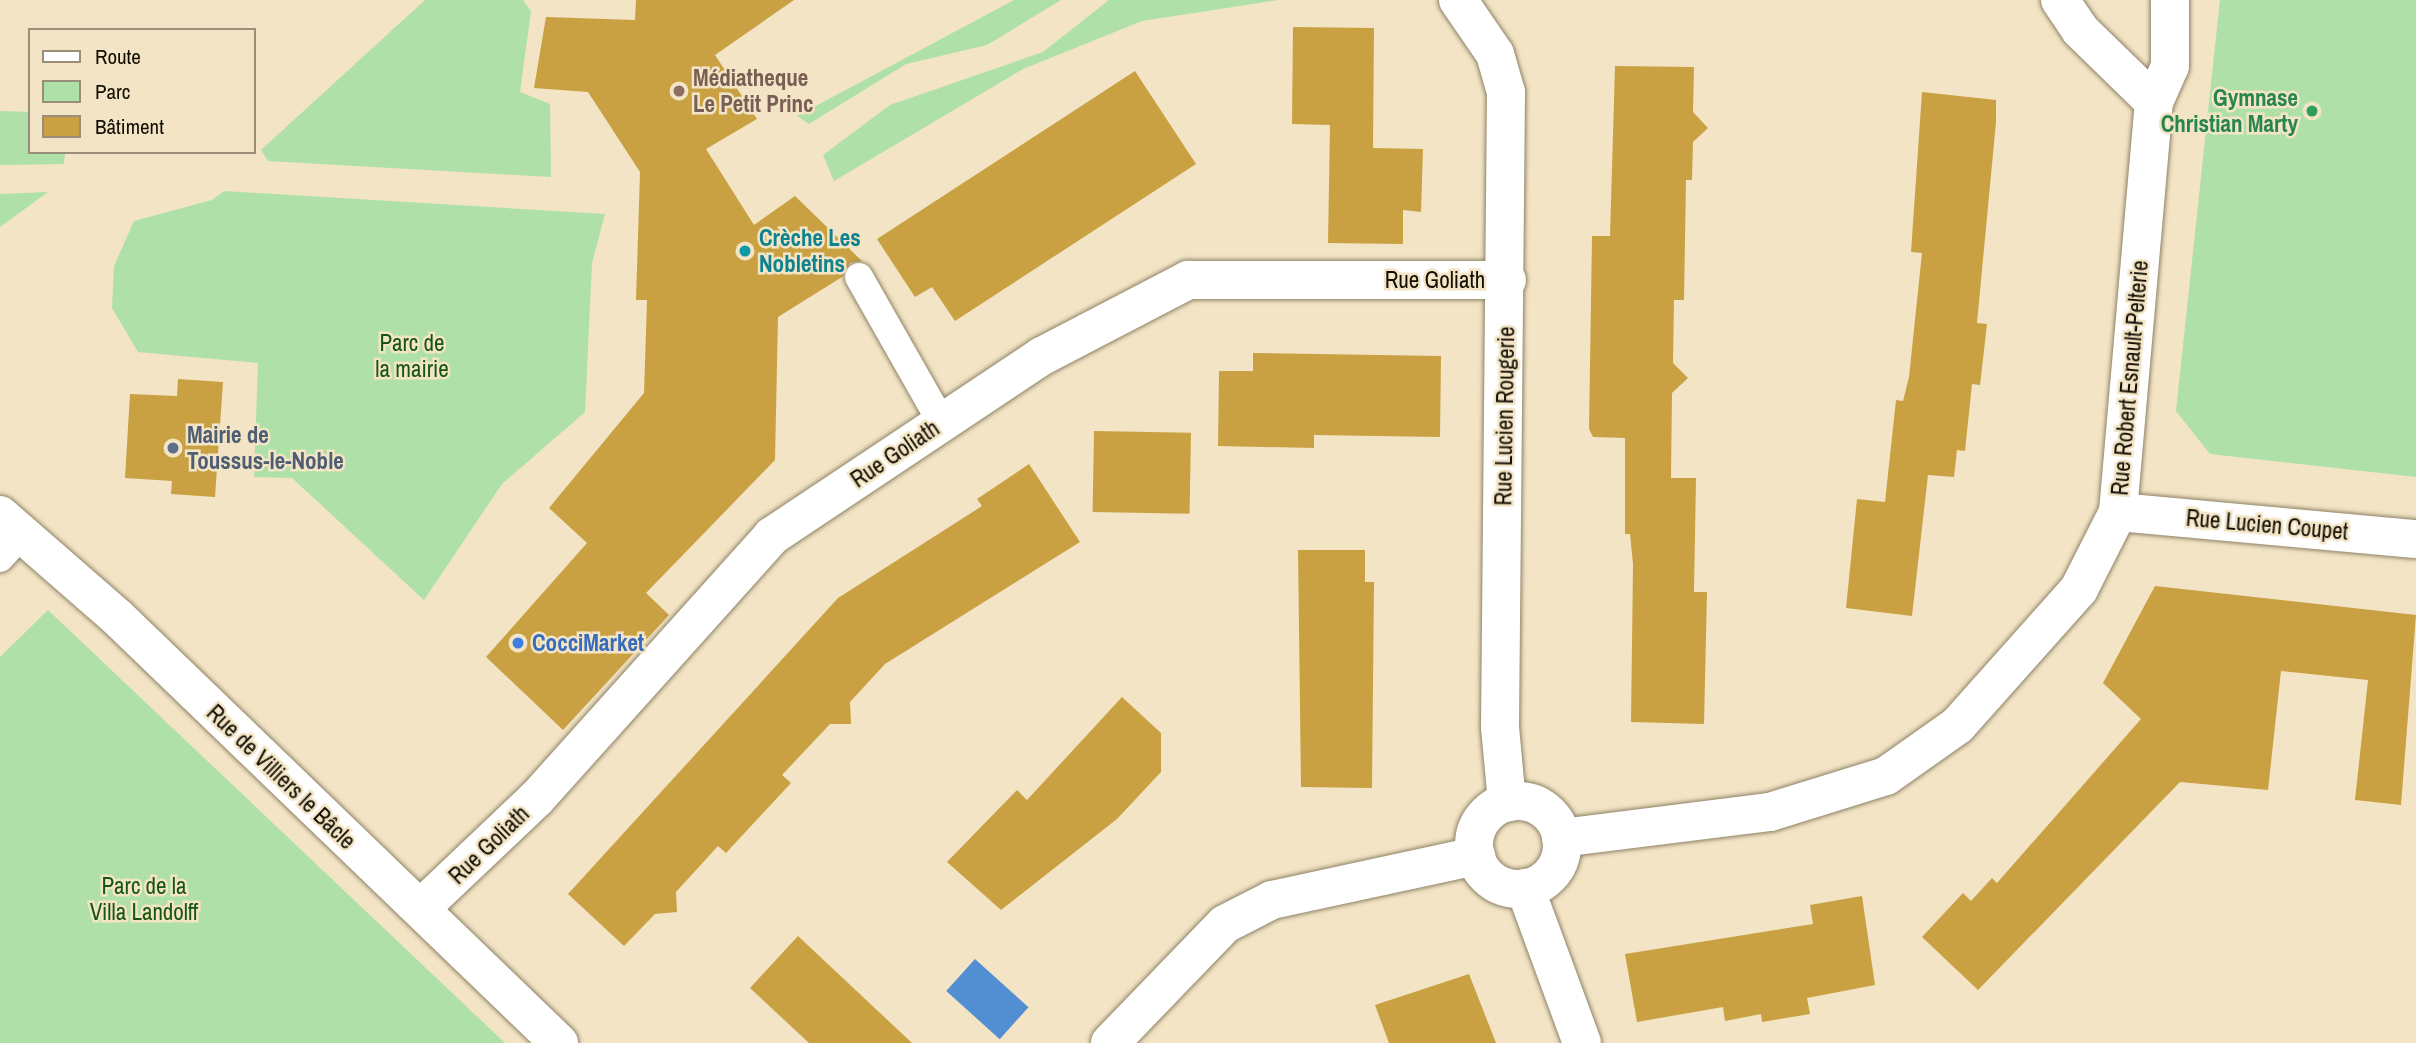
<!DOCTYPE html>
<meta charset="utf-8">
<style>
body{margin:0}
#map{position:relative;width:2416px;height:1043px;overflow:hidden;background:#f2e4c5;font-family:"Archivo Narrow",sans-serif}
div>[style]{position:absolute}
.green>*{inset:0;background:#aee0a8}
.water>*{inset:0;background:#528ed2;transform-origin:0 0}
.building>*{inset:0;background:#c9a143;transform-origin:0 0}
.roads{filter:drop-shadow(0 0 2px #8f8266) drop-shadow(0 0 2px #8f8266)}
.lane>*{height:28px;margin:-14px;padding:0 14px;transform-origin:14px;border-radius:14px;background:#fff}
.street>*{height:38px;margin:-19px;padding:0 19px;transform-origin:19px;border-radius:19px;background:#fff}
.street>.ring{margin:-19px;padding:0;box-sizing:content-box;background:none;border:38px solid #fff;border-radius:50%}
.dots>*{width:19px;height:19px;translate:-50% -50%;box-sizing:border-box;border:4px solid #f2e4c5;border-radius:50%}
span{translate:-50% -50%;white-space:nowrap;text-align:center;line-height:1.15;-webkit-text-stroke:5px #f2e4c5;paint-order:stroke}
.education-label{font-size:23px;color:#785e54;font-weight:700}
.left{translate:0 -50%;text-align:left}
.leisure-label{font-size:23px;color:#27864d;font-weight:700}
.right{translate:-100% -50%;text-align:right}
.culture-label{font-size:23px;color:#0d838f;font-weight:700}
.street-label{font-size:23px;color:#130e04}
.park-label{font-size:23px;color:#165710}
.service-label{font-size:23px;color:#4e5e75;font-weight:700}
.shop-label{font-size:23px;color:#366cbe;font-weight:700}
.legend{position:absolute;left:28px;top:28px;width:228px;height:126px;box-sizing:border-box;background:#f2e4c5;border:2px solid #998e78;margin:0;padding:9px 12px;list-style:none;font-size:21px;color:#130e04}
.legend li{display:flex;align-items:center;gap:14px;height:35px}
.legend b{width:35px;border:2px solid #998e78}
</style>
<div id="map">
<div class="green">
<i style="clip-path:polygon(425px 0,523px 0,531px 11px,520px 92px,550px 104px,551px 177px,268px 161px,261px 150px)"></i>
<i style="clip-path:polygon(1014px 0,1061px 0,987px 45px,906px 64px,809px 124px,797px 116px)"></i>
<i style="clip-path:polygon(1109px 0,1278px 0,1142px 21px,1023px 69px,834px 181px,823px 155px,890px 105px,1043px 52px)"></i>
<i style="clip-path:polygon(2220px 0,2416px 0,2416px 477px,2210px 454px,2176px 411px)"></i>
<i style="clip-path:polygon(0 111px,30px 112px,30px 152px,65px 152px,64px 164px,0 165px)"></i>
<i style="clip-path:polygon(224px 191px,605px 214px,592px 263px,585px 412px,502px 484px,424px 600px,292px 478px,254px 477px,258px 363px,138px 352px,112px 308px,114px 266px,134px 221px,212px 200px)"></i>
<i style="clip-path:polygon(48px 192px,0 227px,0 194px)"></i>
<i style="clip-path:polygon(48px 610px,505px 1043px,0 1043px,0 657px)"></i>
</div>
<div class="water">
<i style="left:975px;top:959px;width:72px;height:43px;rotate:42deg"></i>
</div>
<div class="building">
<i style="clip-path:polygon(636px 0,794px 0,715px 55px,757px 119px,706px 149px,754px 225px,795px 196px,862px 261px,850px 263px,842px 277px,778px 317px,775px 460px,646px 593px,669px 615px,563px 730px,486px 657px,587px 543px,549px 508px,644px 393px,647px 300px,636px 300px,640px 172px,588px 92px,534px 88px,546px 17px,635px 20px)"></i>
<i style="clip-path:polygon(1293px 27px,1374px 28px,1373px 148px,1423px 149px,1421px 212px,1403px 210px,1403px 244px,1328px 243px,1330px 125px,1292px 124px)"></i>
<i style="clip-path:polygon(1615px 66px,1694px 67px,1693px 112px,1708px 128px,1693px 142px,1692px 180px,1686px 180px,1684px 300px,1674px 300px,1673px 363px,1688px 378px,1672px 393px,1671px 478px,1696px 478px,1694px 592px,1707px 592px,1704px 724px,1631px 722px,1633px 564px,1630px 534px,1625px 534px,1625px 438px,1593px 437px,1589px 429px,1592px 236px,1610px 236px)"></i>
<i style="clip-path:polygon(1135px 71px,1196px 164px,955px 321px,932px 287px,915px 297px,877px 239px)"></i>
<i style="clip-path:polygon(1922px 92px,1996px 100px,1996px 122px,1977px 323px,1987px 324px,1980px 385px,1972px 384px,1965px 451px,1957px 450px,1954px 477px,1928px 475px,1912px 616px,1846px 608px,1857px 499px,1885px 502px,1896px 400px,1903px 401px,1909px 377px,1922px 253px,1911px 252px)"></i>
<i style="clip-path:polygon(1253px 353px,1441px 356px,1440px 437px,1314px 435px,1314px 448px,1218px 446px,1219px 371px,1253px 371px)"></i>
<i style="clip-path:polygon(178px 379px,223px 382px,215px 497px,171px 494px,172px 481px,125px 478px,130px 394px,177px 396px)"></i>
<i style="left:1094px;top:431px;width:97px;height:81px;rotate:1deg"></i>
<i style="clip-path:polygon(1029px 464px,1080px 542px,885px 664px,850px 702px,851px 724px,830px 724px,782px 775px,791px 783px,726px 853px,718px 846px,676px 892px,677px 912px,655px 914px,624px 946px,568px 894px,838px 598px,982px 506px,977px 499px)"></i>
<i style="clip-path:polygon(1298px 550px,1365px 550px,1365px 582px,1374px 582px,1372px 788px,1301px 787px)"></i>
<i style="clip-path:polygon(2155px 586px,2416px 615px,2401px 805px,2355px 800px,2368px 680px,2281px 671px,2268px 790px,2180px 782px,1978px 990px,1922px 937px,1963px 893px,1971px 901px,1992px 878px,1997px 883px,2141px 719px,2103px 683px)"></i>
<i style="clip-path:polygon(1122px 697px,1161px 733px,1161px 772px,1117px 819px,1001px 910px,947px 862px,1017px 790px,1027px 800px)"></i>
<i style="clip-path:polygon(1862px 896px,1875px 985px,1807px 998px,1810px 1014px,1762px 1022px,1761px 1014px,1725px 1021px,1723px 1007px,1637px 1022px,1625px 954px,1813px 924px,1810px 905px)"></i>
<i style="clip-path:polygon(798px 936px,912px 1043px,809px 1043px,750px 988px)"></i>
<i style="clip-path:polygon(1469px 974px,1496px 1043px,1389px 1043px,1375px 1005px)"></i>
</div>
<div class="roads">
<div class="lane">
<i style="left:859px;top:277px;width:168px;rotate:60.4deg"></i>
<i style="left:0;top:558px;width:31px;rotate:-48deg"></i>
</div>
<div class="street">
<i style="left:1458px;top:0;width:65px;rotate:55.6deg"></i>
<i style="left:1495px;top:54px;width:40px;rotate:74deg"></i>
<i style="left:1506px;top:92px;width:635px;rotate:90.54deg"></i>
<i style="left:1500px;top:727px;width:76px;rotate:84.7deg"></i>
<i style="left:2060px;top:0;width:36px;rotate:56deg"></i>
<i style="left:2080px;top:30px;width:103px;rotate:44.2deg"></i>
<i style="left:2118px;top:512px;width:299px;rotate:5.2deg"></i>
<i style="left:0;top:515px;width:155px;rotate:41.1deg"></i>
<i style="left:117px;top:617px;width:614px;rotate:43.94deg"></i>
<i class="ring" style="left:1474px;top:801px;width:50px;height:50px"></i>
<i style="left:1561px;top:838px;width:211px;rotate:-7.1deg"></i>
<i style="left:1770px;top:812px;width:121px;rotate:-17.2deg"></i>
<i style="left:1886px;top:776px;width:88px;rotate:-35.3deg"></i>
<i style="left:1958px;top:725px;width:182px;rotate:-48.3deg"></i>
<i style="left:2079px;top:589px;width:86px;rotate:-63.1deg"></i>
<i style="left:2118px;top:512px;width:412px;rotate:-85deg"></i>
<i style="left:2154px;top:102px;width:39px;rotate:-66deg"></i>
<i style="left:2170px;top:66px;width:66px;rotate:-90deg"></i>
<i style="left:1525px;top:888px;width:165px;rotate:69.8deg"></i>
<i style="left:421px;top:908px;width:160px;rotate:-43.5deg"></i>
<i style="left:537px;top:798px;width:352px;rotate:-48.1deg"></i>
<i style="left:772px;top:536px;width:324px;rotate:-33.7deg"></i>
<i style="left:1042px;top:356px;width:165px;rotate:-27.5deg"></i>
<i style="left:1188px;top:280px;width:319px"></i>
<i style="left:1110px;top:1043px;width:165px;rotate:-46deg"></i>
<i style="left:1225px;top:924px;width:53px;rotate:-27.1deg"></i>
<i style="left:1272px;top:900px;width:209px;rotate:-12.2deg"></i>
</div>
</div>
<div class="dots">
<i style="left:679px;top:91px;background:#8d6e63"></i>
<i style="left:2312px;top:111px;background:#2e9e5b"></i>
<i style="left:745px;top:251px;background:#0f9aa8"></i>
<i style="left:173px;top:448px;background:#5c6f8a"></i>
<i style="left:518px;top:643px;background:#3f7fe0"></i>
</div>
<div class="education-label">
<span class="left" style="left:693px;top:91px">Médiatheque<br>Le Petit Princ</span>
</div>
<div class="leisure-label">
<span class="right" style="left:2298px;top:111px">Gymnase<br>Christian Marty</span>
</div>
<div class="culture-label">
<span class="left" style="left:759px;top:251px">Crèche Les<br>Nobletins</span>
</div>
<div class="street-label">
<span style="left:1435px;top:280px">Rue Goliath</span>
<span style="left:2130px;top:378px;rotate:-85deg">Rue Robert Esnault-Pelterie</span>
<span style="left:1505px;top:416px;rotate:-89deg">Rue Lucien Rougerie</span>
<span style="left:895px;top:454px;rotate:-34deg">Rue Goliath</span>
<span style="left:2267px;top:525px;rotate:5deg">Rue Lucien Coupet</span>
<span style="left:281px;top:777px;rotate:44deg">Rue de Villiers le Bâcle</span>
<span style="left:489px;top:845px;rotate:-44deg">Rue Goliath</span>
</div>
<div class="park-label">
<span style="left:412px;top:356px">Parc de<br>la mairie</span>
<span style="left:144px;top:899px">Parc de la<br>Villa Landolff</span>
</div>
<div class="service-label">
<span class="left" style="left:187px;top:448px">Mairie de<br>Toussus-le-Noble</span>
</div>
<div class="shop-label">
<span class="left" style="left:532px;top:643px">CocciMarket</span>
</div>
<ul class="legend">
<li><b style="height:9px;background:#fff"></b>Route</li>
<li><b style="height:19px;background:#aee0a8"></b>Parc</li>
<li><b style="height:19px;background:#c9a143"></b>Bâtiment</li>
</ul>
</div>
